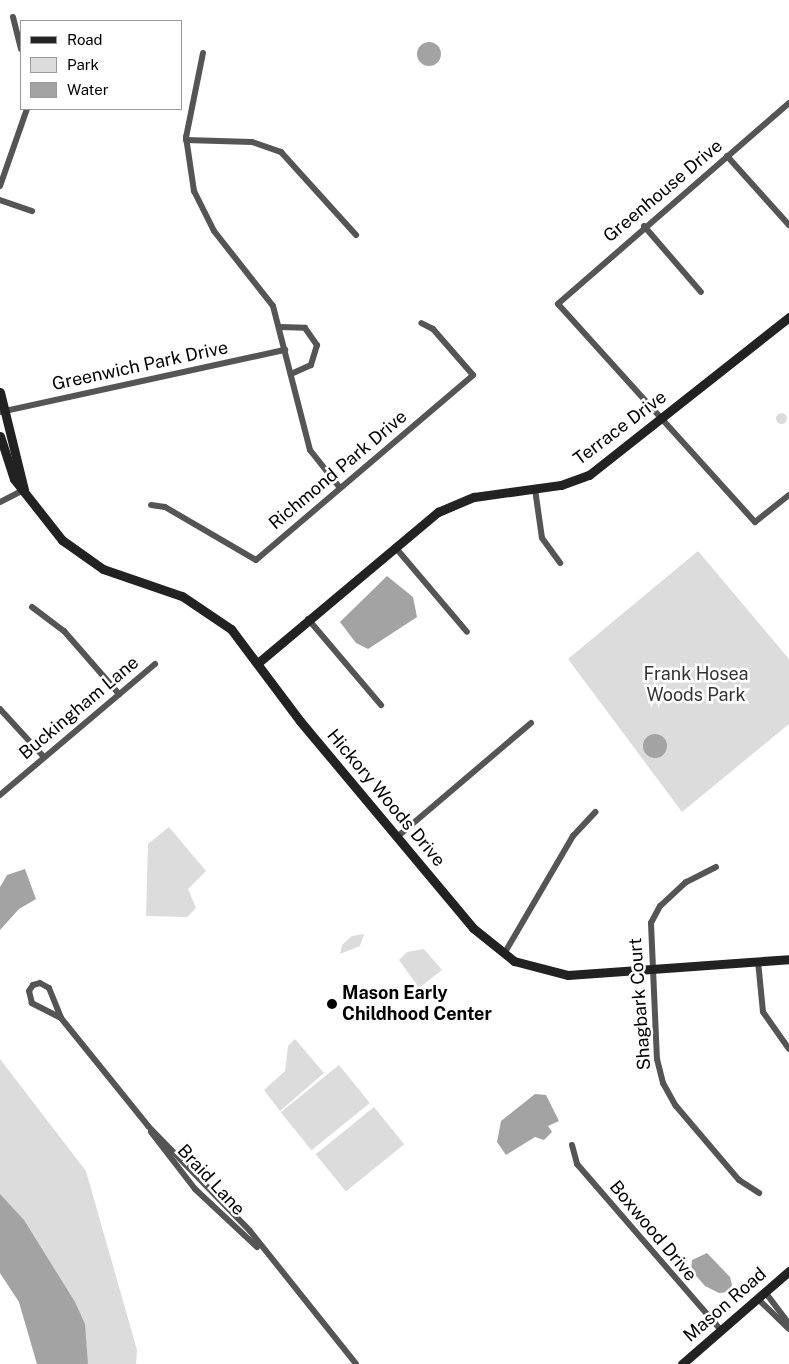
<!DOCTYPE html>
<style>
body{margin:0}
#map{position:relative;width:789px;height:1364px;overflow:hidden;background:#fff;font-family:"Public Sans",sans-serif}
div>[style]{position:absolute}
.green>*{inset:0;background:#dcdcdc;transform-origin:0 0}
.round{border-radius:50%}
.water>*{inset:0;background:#a3a3a3}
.street>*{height:6px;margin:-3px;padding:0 3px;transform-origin:3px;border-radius:3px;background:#555}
.secondary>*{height:9px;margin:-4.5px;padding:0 4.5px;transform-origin:4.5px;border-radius:4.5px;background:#222}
.dots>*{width:14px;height:14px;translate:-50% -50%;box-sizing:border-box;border:2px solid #fff;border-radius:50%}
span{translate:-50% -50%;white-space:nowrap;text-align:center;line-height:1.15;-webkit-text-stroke:5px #fff;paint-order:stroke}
.street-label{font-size:18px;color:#000}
.park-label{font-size:18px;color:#333}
.poi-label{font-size:18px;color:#000;font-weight:700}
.left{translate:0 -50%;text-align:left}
.legend{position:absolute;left:20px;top:20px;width:162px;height:90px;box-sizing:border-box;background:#fff;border:1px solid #999;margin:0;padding:6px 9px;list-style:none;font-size:15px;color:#000}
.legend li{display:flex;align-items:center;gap:10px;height:25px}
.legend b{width:25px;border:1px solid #999}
</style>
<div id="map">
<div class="green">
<i class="round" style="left:775.5px;top:412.5px;width:11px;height:11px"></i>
<i style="clip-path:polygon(698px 551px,789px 659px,789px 724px,682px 812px,568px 659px)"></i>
<i style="clip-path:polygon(169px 827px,206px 871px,188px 889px,196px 908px,187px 917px,146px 916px,148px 844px)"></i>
<i style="clip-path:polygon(364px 934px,360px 946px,340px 954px,342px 945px,352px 936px)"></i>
<i style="clip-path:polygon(424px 949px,442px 970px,419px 988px,399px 960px,407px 952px)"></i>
<i style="clip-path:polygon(295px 1039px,324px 1073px,280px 1111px,264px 1090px,285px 1071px,288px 1046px)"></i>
<i style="clip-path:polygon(0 1059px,86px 1171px,137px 1350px,136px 1364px,37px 1364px,19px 1302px,0 1273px)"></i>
<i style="left:339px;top:1065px;width:49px;height:75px;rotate:51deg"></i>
<i style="left:374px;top:1107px;width:48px;height:75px;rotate:51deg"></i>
</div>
<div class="water">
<i class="round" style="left:417px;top:42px;width:24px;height:24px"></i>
<i style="clip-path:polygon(387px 576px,413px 597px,417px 617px,368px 649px,356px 643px,340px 622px)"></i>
<i class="round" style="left:643px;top:734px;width:24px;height:24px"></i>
<i style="clip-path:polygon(25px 869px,36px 899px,19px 909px,0 930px,0 887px,7px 875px)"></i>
<i style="clip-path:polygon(535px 1094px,546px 1095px,559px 1121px,548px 1126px,552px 1132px,544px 1140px,535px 1137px,506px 1155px,497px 1142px,501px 1121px)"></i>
<i style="clip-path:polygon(0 1194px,24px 1220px,75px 1302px,85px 1324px,88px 1364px,37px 1364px,19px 1302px,0 1273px)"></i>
<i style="clip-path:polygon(707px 1253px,730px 1277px,732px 1285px,728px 1292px,719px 1293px,705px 1286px,691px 1270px,692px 1260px)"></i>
</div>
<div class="street">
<i style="left:13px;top:17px;width:33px;rotate:76deg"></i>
<i style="left:203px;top:53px;width:86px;rotate:101.4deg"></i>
<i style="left:186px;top:137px;width:55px;rotate:81.6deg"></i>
<i style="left:194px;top:191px;width:45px;rotate:63.4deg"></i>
<i style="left:214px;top:231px;width:95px;rotate:51.8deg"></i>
<i style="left:273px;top:306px;width:149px;rotate:75.6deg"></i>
<i style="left:310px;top:450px;width:48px;rotate:51.7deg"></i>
<i style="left:789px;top:103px;width:306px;rotate:139deg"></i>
<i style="left:558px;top:304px;width:294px;rotate:47.9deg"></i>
<i style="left:755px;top:522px;width:43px;rotate:-38.5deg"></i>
<i style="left:186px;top:140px;width:66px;rotate:1.7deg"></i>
<i style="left:252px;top:142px;width:31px;rotate:19deg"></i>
<i style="left:281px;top:152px;width:112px;rotate:47.9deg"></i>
<i style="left:727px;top:156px;width:93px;rotate:48.1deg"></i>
<i style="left:0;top:186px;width:82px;rotate:-70.7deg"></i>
<i style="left:0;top:200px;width:34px;rotate:19deg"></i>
<i style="left:644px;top:226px;width:87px;rotate:49.2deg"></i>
<i style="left:280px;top:327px;width:25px;rotate:2deg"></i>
<i style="left:305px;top:328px;width:21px;rotate:55deg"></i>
<i style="left:317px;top:345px;width:21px;rotate:107deg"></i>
<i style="left:311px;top:365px;width:22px;rotate:156deg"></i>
<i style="left:0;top:412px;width:292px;rotate:-12.3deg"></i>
<i style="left:535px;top:489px;width:49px;rotate:81.9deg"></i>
<i style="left:542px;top:538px;width:31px;rotate:54deg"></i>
<i style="left:0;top:502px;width:27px;rotate:-27deg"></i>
<i style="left:151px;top:505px;width:14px;rotate:8deg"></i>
<i style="left:165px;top:507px;width:105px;rotate:30.2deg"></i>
<i style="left:256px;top:560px;width:285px;rotate:-40.4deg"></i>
<i style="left:473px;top:375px;width:61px;rotate:-131deg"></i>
<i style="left:433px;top:329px;width:13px;rotate:-153deg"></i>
<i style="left:395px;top:547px;width:111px;rotate:49.7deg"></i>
<i style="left:32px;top:607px;width:40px;rotate:37deg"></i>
<i style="left:64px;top:631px;width:84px;rotate:48.9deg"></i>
<i style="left:308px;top:619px;width:113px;rotate:49.7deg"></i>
<i style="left:0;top:709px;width:65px;rotate:47.5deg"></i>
<i style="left:0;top:795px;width:203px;rotate:-40.2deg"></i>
<i style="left:397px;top:837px;width:176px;rotate:-40.4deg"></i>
<i style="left:716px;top:867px;width:34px;rotate:153deg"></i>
<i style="left:686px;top:882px;width:35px;rotate:137deg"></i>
<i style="left:660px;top:906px;width:19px;rotate:118deg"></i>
<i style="left:651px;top:923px;width:136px;rotate:87.5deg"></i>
<i style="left:657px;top:1059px;width:25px;rotate:76deg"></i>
<i style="left:663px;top:1083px;width:26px;rotate:61deg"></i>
<i style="left:676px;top:1106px;width:97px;rotate:49.6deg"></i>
<i style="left:739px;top:1180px;width:24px;rotate:33deg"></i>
<i style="left:504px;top:954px;width:137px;rotate:-59.7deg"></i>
<i style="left:573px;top:836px;width:33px;rotate:-47deg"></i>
<i style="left:758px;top:961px;width:51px;rotate:84.4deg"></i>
<i style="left:763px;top:1012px;width:45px;rotate:54.9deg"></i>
<i style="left:61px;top:1018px;width:33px;rotate:-153deg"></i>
<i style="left:32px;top:1003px;width:12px;rotate:-104deg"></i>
<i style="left:29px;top:991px;width:7px;rotate:-56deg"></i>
<i style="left:33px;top:985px;width:7px;rotate:-16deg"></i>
<i style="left:40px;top:983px;width:10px;rotate:29deg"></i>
<i style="left:49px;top:988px;width:32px;rotate:68deg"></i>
<i style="left:61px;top:1018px;width:139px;rotate:51.1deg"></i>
<i style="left:148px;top:1126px;width:146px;rotate:45.8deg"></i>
<i style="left:250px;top:1231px;width:170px;rotate:51.4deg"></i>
<i style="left:151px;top:1132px;width:72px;rotate:52.3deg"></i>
<i style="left:195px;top:1189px;width:85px;rotate:43.1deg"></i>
<i style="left:572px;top:1145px;width:20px;rotate:75deg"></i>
<i style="left:577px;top:1164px;width:220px;rotate:49.1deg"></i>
<i style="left:765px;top:1292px;width:40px;rotate:53deg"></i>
<i style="left:758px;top:1299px;width:43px;rotate:44.1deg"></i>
</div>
<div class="secondary">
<i style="left:0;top:392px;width:101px;rotate:76.2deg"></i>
<i style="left:0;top:436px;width:45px;rotate:72deg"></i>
<i style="left:14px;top:479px;width:78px;rotate:51.8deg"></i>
<i style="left:62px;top:540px;width:50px;rotate:35.3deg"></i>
<i style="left:103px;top:569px;width:83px;rotate:18.9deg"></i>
<i style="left:182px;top:596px;width:59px;rotate:34deg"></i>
<i style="left:231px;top:629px;width:115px;rotate:53.1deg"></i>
<i style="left:300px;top:721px;width:270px;rotate:50.1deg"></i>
<i style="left:473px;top:928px;width:53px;rotate:38.8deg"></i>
<i style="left:514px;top:961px;width:56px;rotate:14.5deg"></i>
<i style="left:568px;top:975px;width:222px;rotate:-4.1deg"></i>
<i style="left:259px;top:662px;width:234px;rotate:-40deg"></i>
<i style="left:438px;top:512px;width:39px;rotate:-23deg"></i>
<i style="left:474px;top:497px;width:88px;rotate:-7.9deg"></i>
<i style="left:561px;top:485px;width:30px;rotate:-20deg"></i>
<i style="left:589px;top:475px;width:255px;rotate:-38.3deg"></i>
<i style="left:682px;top:1364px;width:142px;rotate:-41deg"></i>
</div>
<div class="dots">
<i style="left:332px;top:1004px;background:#000"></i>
</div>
<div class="street-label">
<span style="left:663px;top:191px;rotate:-40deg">Greenhouse Drive</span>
<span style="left:140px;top:366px;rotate:-12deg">Greenwich Park Drive</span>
<span style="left:620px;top:428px;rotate:-37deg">Terrace Drive</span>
<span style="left:338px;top:470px;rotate:-40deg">Richmond Park Drive</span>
<span style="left:79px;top:708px;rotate:-40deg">Buckingham Lane</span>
<span style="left:386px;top:798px;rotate:50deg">Hickory Woods Drive</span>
<span style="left:640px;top:1004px;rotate:-94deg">Shagbark Court</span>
<span style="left:211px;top:1180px;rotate:47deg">Braid Lane</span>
<span style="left:653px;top:1231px;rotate:50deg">Boxwood Drive</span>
<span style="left:725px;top:1305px;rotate:-41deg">Mason Road</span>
</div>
<div class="park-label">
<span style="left:696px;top:685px">Frank Hosea<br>Woods Park</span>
</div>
<div class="poi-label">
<span class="left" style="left:342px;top:1004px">Mason Early<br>Childhood Center</span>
</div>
<ul class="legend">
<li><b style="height:6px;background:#222"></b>Road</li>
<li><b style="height:14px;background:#dcdcdc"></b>Park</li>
<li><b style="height:14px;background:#a3a3a3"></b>Water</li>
</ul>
</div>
